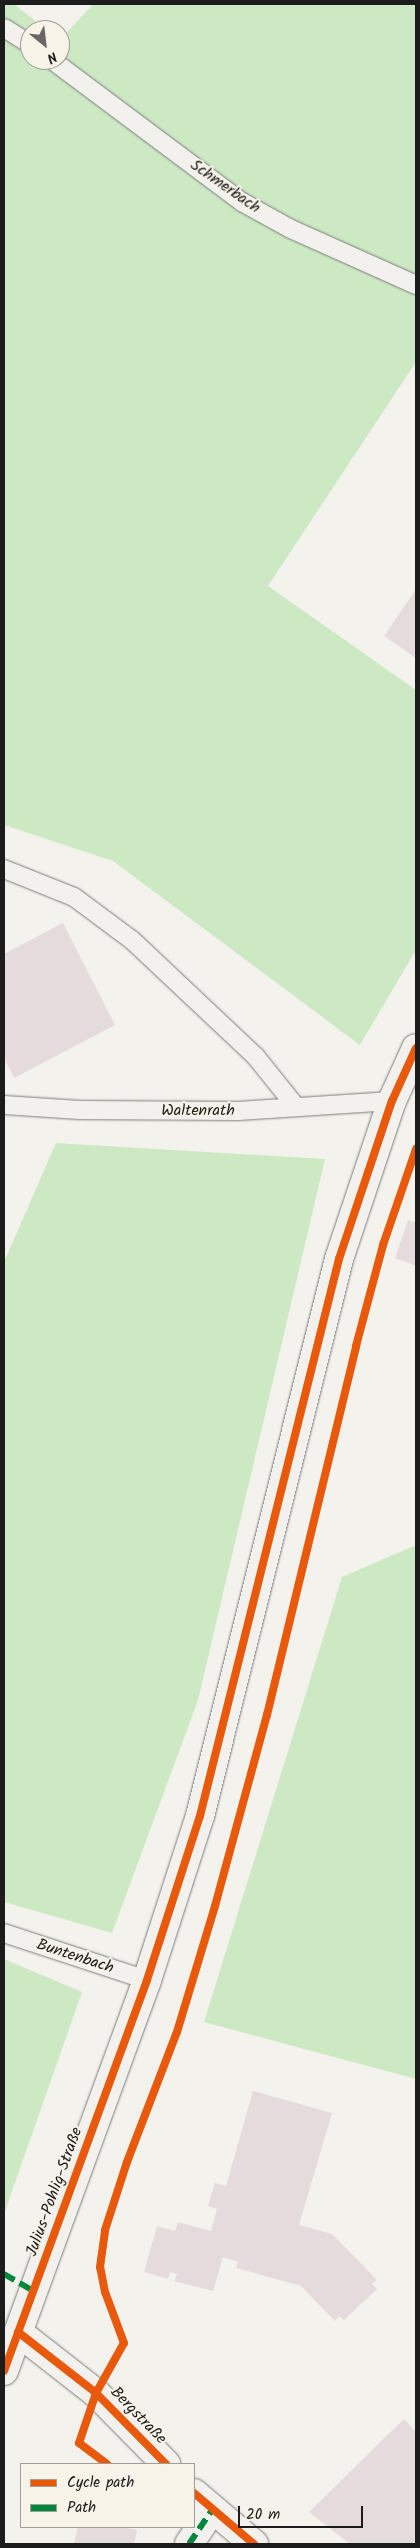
<!DOCTYPE html>
<meta charset="utf-8">
<style>
body{margin:0}
#map{position:relative;width:420px;height:2548px;overflow:hidden;background:#f4f2ec;font-family:Kalam,sans-serif}
div>[style]{position:absolute}
.green>*{inset:0;background:#cce9c4}
.building>*{inset:0;background:#e6dbdc}
.roads{filter:drop-shadow(0 0 1px #7d7c7a) drop-shadow(0 0 1px #7d7c7a)}
.lane>*{height:18px;margin:-9px;padding:0 9px;transform-origin:9px;border-radius:9px;background:#f2f1ed}
.street>*{height:28px;margin:-14px;padding:0 14px;transform-origin:14px;border-radius:14px;background:#f2f1ed}
.secondary>*{height:28px;margin:-14px;padding:0 14px;transform-origin:14px;border-radius:14px;background:#f2f1ed}
.quiet>*{height:6px;margin-top:-3px;transform-origin:0;background:repeating-linear-gradient(90deg,#00873e 0 12px,transparent 0 18px)}
.cycleway>*{height:8px;margin:-4px;padding:0 4px;transform-origin:4px;border-radius:4px;background:#e8590c}
span{translate:-50% -50%;white-space:nowrap;text-align:center;line-height:1.15;-webkit-text-stroke:4px #f7f3e8;paint-order:stroke}
.street-label{font-size:16px;color:#1c1c1c}
.frame{position:absolute;inset:0;border:5px solid #1c1c1c;pointer-events:none}
.legend{position:absolute;left:20px;top:2463px;width:175px;height:65px;box-sizing:border-box;background:#f7f3e8;border:1px solid #9f9d96;margin:0;padding:6px 9px;list-style:none;font-size:15px;color:#1c1c1c}
.legend li{display:flex;align-items:center;gap:10px;height:25px}
.legend b{width:25px;border:1px solid #9f9d96}
.north{position:absolute;left:20px;top:20px;width:50px;height:50px;box-sizing:border-box;background:#f7f3e8;border:1px solid #9f9d96;border-radius:50%;rotate:151deg;font-size:14px;font-weight:700;line-height:20px;text-align:center;color:#1c1c1c}
.north::after{content:'';display:block;margin:auto;width:18px;height:22px;background:#686765;clip-path:polygon(50% 0,100% 100%,50% 72%,0 100%)}
.scale{position:absolute;left:238px;top:2506px;width:125px;height:22px;box-sizing:border-box;border:2px solid #1c1c1c;border-top:0;padding-left:6px;font-size:15px;line-height:18px;white-space:nowrap;color:#1c1c1c;-webkit-text-stroke:4px #f7f3e8;paint-order:stroke}
</style>
<div id="map">
<div class="green">
<i style="clip-path:polygon(4px 4px,14px 4px,47px 30px,30px 30px,30px 60px,60px 60px,60px 40px,93px 4px,416px 4px,416px 362px,268px 586px,416px 690px,416px 950px,360px 1045px,113px 861px,4px 825px)"></i>
<i style="clip-path:polygon(56px 1143px,325px 1159px,198px 1700px,112px 1933px,4px 1902px,4px 1262px)"></i>
<i style="clip-path:polygon(416px 1545px,416px 2079px,204px 2022px,342px 1577px)"></i>
<i style="clip-path:polygon(4px 1959px,82px 1992px,4px 2214px)"></i>
</div>
<div class="building">
<i style="clip-path:polygon(416px 589px,416px 658px,384px 636px)"></i>
<i style="clip-path:polygon(63px 923px,115px 1025px,14px 1078px,4px 1058px,4px 954px)"></i>
<i style="clip-path:polygon(408px 1220px,416px 1223px,416px 1266px,395px 1258px)"></i>
<i style="clip-path:polygon(253px 2091px,332px 2113px,299px 2225px,332px 2234px,377px 2280px,372px 2284px,377px 2289px,344px 2320px,339px 2316px,335px 2321px,301px 2286px,236px 2268px,238px 2262px,223px 2257px,213px 2291px,174px 2281px,177px 2274px,170px 2272px,168px 2279px,144px 2272px,157px 2226px,175px 2231px,178px 2222px,211px 2231px,217px 2209px,208px 2206px,215px 2183px,226px 2186px)"></i>
<i style="clip-path:polygon(404px 2419px,416px 2432px,416px 2544px,350px 2544px,309px 2512px)"></i>
<i style="clip-path:polygon(78px 2527px,122px 2527px,137px 2530px,134px 2544px,74px 2544px)"></i>
</div>
<div class="roads">
<div class="lane">
<i style="left:4px;top:28px;width:31px;rotate:32deg"></i>
<i style="left:52px;top:60px;width:237px;rotate:36.8deg"></i>
<i style="left:242px;top:202px;width:56px;rotate:28.9deg"></i>
<i style="left:291px;top:229px;width:137px;rotate:24.1deg"></i>
<i style="left:4px;top:869px;width:75px;rotate:21.8deg"></i>
<i style="left:74px;top:897px;width:72px;rotate:36.6deg"></i>
<i style="left:132px;top:940px;width:170px;rotate:43.3deg"></i>
<i style="left:256px;top:1057px;width:64px;rotate:51.3deg"></i>
<i style="left:4px;top:1105px;width:76px;rotate:3.8deg"></i>
<i style="left:80px;top:1110px;width:158px;rotate:0.4deg"></i>
<i style="left:238px;top:1111px;width:154px;rotate:-3.7deg"></i>
<i style="left:4px;top:1933px;width:151px;rotate:18.2deg"></i>
</div>
<div class="street">
<i style="left:189px;top:2544px;width:40px;rotate:-56deg"></i>
</div>
<div class="secondary">
<i style="left:18px;top:2332px;width:99px;rotate:38deg"></i>
<i style="left:96px;top:2393px;width:100px;rotate:45.4deg"></i>
<i style="left:4px;top:2371px;width:416px;rotate:-69.9deg"></i>
<i style="left:147px;top:1980px;width:172px;rotate:-72.1deg"></i>
<i style="left:200px;top:1816px;width:574px;rotate:-75.99deg"></i>
<i style="left:339px;top:1259px;width:167px;rotate:-71.5deg"></i>
<i style="left:392px;top:1101px;width:58px;rotate:-65.6deg"></i>
<i style="left:194px;top:2493px;width:79px;rotate:40.4deg"></i>
</div>
</div>
<div class="quiet">
<i style="left:4px;top:2274px;width:34px;rotate:30deg"></i>
<i style="left:189px;top:2544px;width:40px;rotate:-56deg"></i>
</div>
<div class="cycleway">
<i style="left:18px;top:2332px;width:99px;rotate:38deg"></i>
<i style="left:96px;top:2393px;width:100px;rotate:45.4deg"></i>
<i style="left:4px;top:2371px;width:416px;rotate:-69.9deg"></i>
<i style="left:147px;top:1980px;width:172px;rotate:-72.1deg"></i>
<i style="left:200px;top:1816px;width:574px;rotate:-75.99deg"></i>
<i style="left:339px;top:1259px;width:167px;rotate:-71.5deg"></i>
<i style="left:392px;top:1101px;width:58px;rotate:-65.6deg"></i>
<i style="left:107px;top:2464px;width:35px;rotate:-143deg"></i>
<i style="left:79px;top:2443px;width:53px;rotate:-71.2deg"></i>
<i style="left:96px;top:2393px;width:57px;rotate:-60.8deg"></i>
<i style="left:124px;top:2343px;width:54px;rotate:-110.4deg"></i>
<i style="left:105px;top:2292px;width:25px;rotate:-101deg"></i>
<i style="left:100px;top:2267px;width:37px;rotate:-82deg"></i>
<i style="left:105px;top:2230px;width:71px;rotate:-72.1deg"></i>
<i style="left:127px;top:2162px;width:139px;rotate:-69deg"></i>
<i style="left:177px;top:2032px;width:132px;rotate:-73.2deg"></i>
<i style="left:215px;top:1906px;width:198px;rotate:-74.8deg"></i>
<i style="left:267px;top:1715px;width:380px;rotate:-76.4deg"></i>
<i style="left:356px;top:1346px;width:105px;rotate:-75deg"></i>
<i style="left:383px;top:1245px;width:102px;rotate:-71deg"></i>
<i style="left:194px;top:2493px;width:79px;rotate:40.4deg"></i>
</div>
<div class="street-label">
<span style="left:225px;top:187px;rotate:35deg">Schmerbach</span>
<span style="left:198px;top:1111px">Waltenrath</span>
<span style="left:75px;top:1957px;rotate:18deg">Buntenbach</span>
<span style="left:55px;top:2192px;rotate:-70deg">Julius-Pohlig-Straße</span>
<span style="left:138px;top:2416px;rotate:46deg">Bergstraße</span>
</div>
<div class="frame"></div>
<ul class="legend">
<li><b style="height:6px;background:#e8590c"></b>Cycle path</li>
<li><b style="height:6px;background:#00873e"></b>Path</li>
</ul>
<div class="north">N</div>
<div class="scale">20 m</div>
</div>
